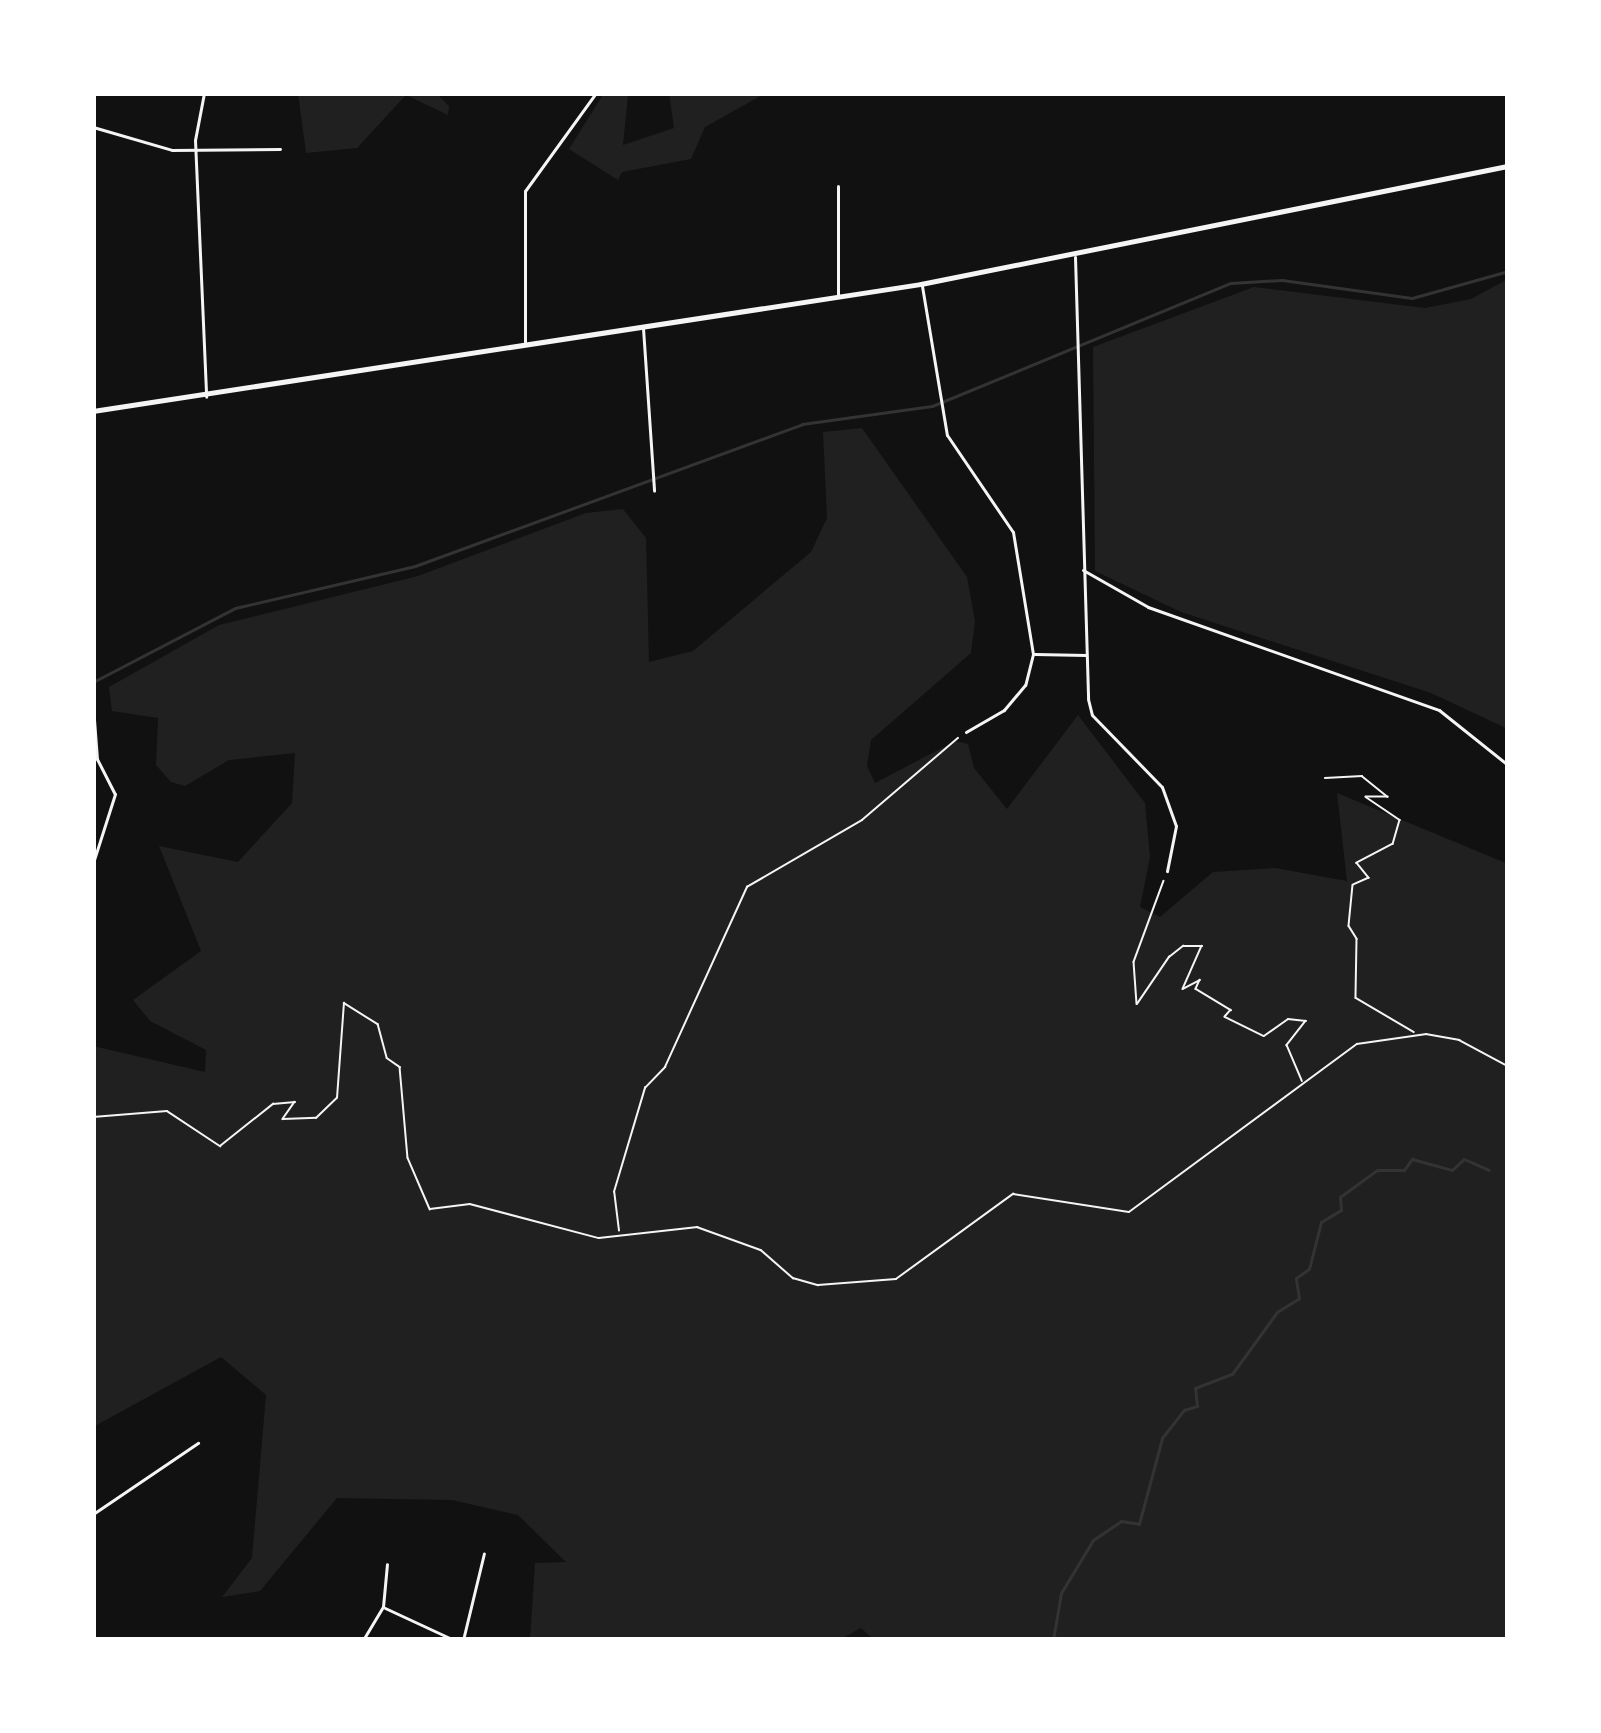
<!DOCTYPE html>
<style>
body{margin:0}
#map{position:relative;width:1601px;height:1733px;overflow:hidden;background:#111;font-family:"Public Sans",sans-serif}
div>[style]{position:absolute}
.green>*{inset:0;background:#202020}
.stream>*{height:3px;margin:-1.5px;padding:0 1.5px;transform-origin:1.5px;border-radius:1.5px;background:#333}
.path>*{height:1.5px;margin:-0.75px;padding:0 0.75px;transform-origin:0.75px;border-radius:0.75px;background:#f5f5f5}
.minor>*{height:3px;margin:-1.5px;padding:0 1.5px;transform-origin:1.5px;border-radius:1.5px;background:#f5f5f5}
.primary>*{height:4.5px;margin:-2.25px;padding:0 2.25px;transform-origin:2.25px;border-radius:2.25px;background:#f5f5f5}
span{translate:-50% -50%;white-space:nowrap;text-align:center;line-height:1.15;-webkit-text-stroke:9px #fff;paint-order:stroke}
.frame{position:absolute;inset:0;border:96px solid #fff;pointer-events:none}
</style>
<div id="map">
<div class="green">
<i style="clip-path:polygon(298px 93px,436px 93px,449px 106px,448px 115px,406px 95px,357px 148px,306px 153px)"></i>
<i style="clip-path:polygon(604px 93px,628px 95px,623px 145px,674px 128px,669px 93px,811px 93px,764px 94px,705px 127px,691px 159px,622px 172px,618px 180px,569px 149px)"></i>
<i style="clip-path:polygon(1508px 279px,1508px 729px,1431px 693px,1181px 612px,1095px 571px,1093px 347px,1254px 287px,1425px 308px,1471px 299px)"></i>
<i style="clip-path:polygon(862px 428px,967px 577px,975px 621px,971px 653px,871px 740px,867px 766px,875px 783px,955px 741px,968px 744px,974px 768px,1007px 809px,1078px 715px,1145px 803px,1150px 857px,1140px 907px,1160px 917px,1213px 872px,1275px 868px,1347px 881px,1337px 793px,1508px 864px,1508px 1640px,874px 1640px,861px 1628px,839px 1640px,530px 1640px,535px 1563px,566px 1562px,518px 1515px,452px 1500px,337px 1498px,260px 1591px,222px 1597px,252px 1558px,266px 1395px,221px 1357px,93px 1427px,93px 1046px,205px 1072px,206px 1050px,150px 1021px,133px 1000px,201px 951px,159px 846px,238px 862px,292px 803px,295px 753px,229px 760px,185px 786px,171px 782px,156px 765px,158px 718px,112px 711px,109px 687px,219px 625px,418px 576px,586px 513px,623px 509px,646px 538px,649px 662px,693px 651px,811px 552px,827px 518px,823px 432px)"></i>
</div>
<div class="stream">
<i style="left:93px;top:682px;width:160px;rotate:-27.5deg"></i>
<i style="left:235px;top:608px;width:185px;rotate:-13.1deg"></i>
<i style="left:415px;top:566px;width:412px;rotate:-20.1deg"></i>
<i style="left:802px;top:424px;width:131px;rotate:-7.9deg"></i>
<i style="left:932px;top:406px;width:323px;rotate:-22.4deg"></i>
<i style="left:1231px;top:283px;width:51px;rotate:-3.4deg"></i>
<i style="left:1282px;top:280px;width:131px;rotate:7.9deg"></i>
<i style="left:1412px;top:298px;width:100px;rotate:-15.7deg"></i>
<i style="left:1053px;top:1640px;width:48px;rotate:-80.3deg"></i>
<i style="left:1061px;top:1593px;width:62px;rotate:-58.9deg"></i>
<i style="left:1093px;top:1540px;width:34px;rotate:-34deg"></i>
<i style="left:1121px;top:1521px;width:18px;rotate:9deg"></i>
<i style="left:1139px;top:1524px;width:89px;rotate:-75deg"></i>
<i style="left:1162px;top:1438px;width:36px;rotate:-52deg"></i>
<i style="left:1184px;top:1410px;width:14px;rotate:-17deg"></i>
<i style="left:1197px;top:1406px;width:18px;rotate:-96deg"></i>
<i style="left:1195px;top:1388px;width:40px;rotate:-21deg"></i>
<i style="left:1232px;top:1374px;width:77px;rotate:-54deg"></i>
<i style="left:1277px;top:1312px;width:26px;rotate:-32deg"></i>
<i style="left:1299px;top:1298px;width:20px;rotate:-99deg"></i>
<i style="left:1296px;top:1278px;width:16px;rotate:-35deg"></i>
<i style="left:1309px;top:1269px;width:49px;rotate:-75.7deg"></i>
<i style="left:1321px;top:1222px;width:23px;rotate:-31deg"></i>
<i style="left:1341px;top:1210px;width:13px;rotate:-94deg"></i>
<i style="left:1340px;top:1197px;width:46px;rotate:-36.1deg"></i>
<i style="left:1377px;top:1170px;width:27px"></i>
<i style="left:1404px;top:1170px;width:14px;rotate:-54deg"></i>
<i style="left:1412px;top:1159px;width:41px;rotate:15.4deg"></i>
<i style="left:1452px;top:1170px;width:16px;rotate:-43deg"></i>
<i style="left:1464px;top:1159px;width:27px;rotate:24deg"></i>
</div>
<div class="path">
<i style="left:1325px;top:778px;width:37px;rotate:-3deg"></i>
<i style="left:1362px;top:776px;width:33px;rotate:39deg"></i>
<i style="left:1388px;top:797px;width:22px;rotate:180deg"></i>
<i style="left:1366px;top:797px;width:41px;rotate:34.1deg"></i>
<i style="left:1400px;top:820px;width:25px;rotate:106deg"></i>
<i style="left:1393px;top:844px;width:41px;rotate:152.2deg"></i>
<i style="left:1357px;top:863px;width:19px;rotate:51deg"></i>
<i style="left:1369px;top:878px;width:17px;rotate:156deg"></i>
<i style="left:1353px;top:885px;width:41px;rotate:95.6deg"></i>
<i style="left:1349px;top:926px;width:15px;rotate:58deg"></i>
<i style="left:1357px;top:939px;width:59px;rotate:91deg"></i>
<i style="left:1356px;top:998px;width:67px;rotate:30.4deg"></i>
<i style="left:1164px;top:881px;width:86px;rotate:110.3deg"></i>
<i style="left:1134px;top:962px;width:42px;rotate:85.9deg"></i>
<i style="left:1137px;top:1004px;width:57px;rotate:-55.8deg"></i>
<i style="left:1169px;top:957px;width:18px;rotate:-38deg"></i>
<i style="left:1183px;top:946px;width:19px"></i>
<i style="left:1202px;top:946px;width:47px;rotate:113.8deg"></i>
<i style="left:1183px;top:989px;width:19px;rotate:-28deg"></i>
<i style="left:1200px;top:980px;width:10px;rotate:114deg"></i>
<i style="left:1196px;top:989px;width:41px;rotate:31deg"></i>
<i style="left:1231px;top:1010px;width:9px;rotate:131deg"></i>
<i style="left:1225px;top:1017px;width:43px;rotate:26deg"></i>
<i style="left:1264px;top:1036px;width:29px;rotate:-35deg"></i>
<i style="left:1288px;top:1019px;width:18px;rotate:6deg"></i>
<i style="left:1306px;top:1021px;width:31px;rotate:128deg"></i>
<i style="left:1287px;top:1045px;width:39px;rotate:67deg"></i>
<i style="left:93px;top:1117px;width:74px;rotate:-4.6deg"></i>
<i style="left:167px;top:1111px;width:64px;rotate:33.4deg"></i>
<i style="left:220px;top:1146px;width:68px;rotate:-38.4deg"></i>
<i style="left:273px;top:1104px;width:22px;rotate:-5deg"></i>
<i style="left:295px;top:1102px;width:21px;rotate:125deg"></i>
<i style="left:283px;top:1119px;width:33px;rotate:-2deg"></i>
<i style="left:316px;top:1118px;width:29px;rotate:-44deg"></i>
<i style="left:337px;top:1098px;width:95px;rotate:-85.8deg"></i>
<i style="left:344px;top:1003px;width:40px;rotate:32deg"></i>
<i style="left:378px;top:1024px;width:35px;rotate:75deg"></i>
<i style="left:387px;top:1058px;width:16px;rotate:35deg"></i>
<i style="left:400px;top:1067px;width:91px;rotate:85deg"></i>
<i style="left:408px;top:1158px;width:56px;rotate:66.7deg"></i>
<i style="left:430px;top:1209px;width:40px;rotate:-7.1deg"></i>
<i style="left:470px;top:1204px;width:133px;rotate:14.8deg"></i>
<i style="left:599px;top:1238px;width:99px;rotate:-6.4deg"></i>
<i style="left:697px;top:1227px;width:68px;rotate:19.8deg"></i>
<i style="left:761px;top:1250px;width:43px;rotate:41.2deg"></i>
<i style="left:793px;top:1278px;width:26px;rotate:16deg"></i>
<i style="left:818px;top:1285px;width:78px;rotate:-4.4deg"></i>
<i style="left:896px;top:1279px;width:145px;rotate:-36deg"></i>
<i style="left:1013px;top:1194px;width:117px;rotate:8.8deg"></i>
<i style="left:1129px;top:1212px;width:283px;rotate:-36.4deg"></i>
<i style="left:1357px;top:1044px;width:70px;rotate:-8.2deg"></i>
<i style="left:1426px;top:1034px;width:34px;rotate:10deg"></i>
<i style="left:1459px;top:1040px;width:55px;rotate:28deg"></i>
<i style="left:93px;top:1122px;width:32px;rotate:90deg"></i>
<i style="left:619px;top:1231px;width:39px;rotate:-97deg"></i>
<i style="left:614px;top:1192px;width:109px;rotate:-73.4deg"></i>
<i style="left:645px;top:1088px;width:29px;rotate:-46deg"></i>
<i style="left:665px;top:1067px;width:198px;rotate:-65.5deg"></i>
<i style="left:747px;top:887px;width:133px;rotate:-30.2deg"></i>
<i style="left:862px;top:820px;width:126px;rotate:-40.5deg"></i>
</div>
<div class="minor">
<i style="left:204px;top:93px;width:48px;rotate:100.8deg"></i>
<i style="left:195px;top:140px;width:257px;rotate:87.5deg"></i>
<i style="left:93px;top:127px;width:82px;rotate:16.2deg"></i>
<i style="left:172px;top:150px;width:108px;rotate:-0.5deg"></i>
<i style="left:1075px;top:257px;width:442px;rotate:88.3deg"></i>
<i style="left:1088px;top:699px;width:16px;rotate:76deg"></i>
<i style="left:1092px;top:715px;width:100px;rotate:45.8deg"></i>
<i style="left:1162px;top:787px;width:41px;rotate:70.3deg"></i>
<i style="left:1176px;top:826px;width:46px;rotate:101.3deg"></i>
<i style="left:922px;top:286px;width:151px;rotate:80.5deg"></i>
<i style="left:947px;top:435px;width:117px;rotate:55.8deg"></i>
<i style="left:1013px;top:532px;width:124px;rotate:80.7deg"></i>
<i style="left:1033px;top:654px;width:32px;rotate:104deg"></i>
<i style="left:1025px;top:685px;width:33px;rotate:130deg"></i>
<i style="left:1004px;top:710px;width:44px;rotate:149.9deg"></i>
<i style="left:838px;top:296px;width:110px;rotate:-90deg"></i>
<i style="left:643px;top:328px;width:163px;rotate:86.1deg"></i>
<i style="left:525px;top:344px;width:153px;rotate:-90deg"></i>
<i style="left:525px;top:191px;width:121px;rotate:-54.1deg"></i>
<i style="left:1083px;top:570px;width:75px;rotate:29.6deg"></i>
<i style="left:1148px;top:607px;width:309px;rotate:19.5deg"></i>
<i style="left:1439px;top:710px;width:88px;rotate:38.6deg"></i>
<i style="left:1035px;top:654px;width:51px;rotate:1.1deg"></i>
<i style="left:93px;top:706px;width:53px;rotate:85.7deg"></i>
<i style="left:97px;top:759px;width:39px;rotate:63deg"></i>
<i style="left:115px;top:794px;width:72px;rotate:107.7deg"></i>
<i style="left:93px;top:1514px;width:127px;rotate:-34.1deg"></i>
<i style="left:385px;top:1608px;width:76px;rotate:24.9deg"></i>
<i style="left:363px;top:1640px;width:39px;rotate:-59deg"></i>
<i style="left:383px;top:1607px;width:43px;rotate:-84.7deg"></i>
<i style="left:463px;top:1640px;width:89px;rotate:-76.4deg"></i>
</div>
<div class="primary">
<i style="left:93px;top:411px;width:838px;rotate:-8.72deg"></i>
<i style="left:921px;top:284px;width:599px;rotate:-11.37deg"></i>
</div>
<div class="frame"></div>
</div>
